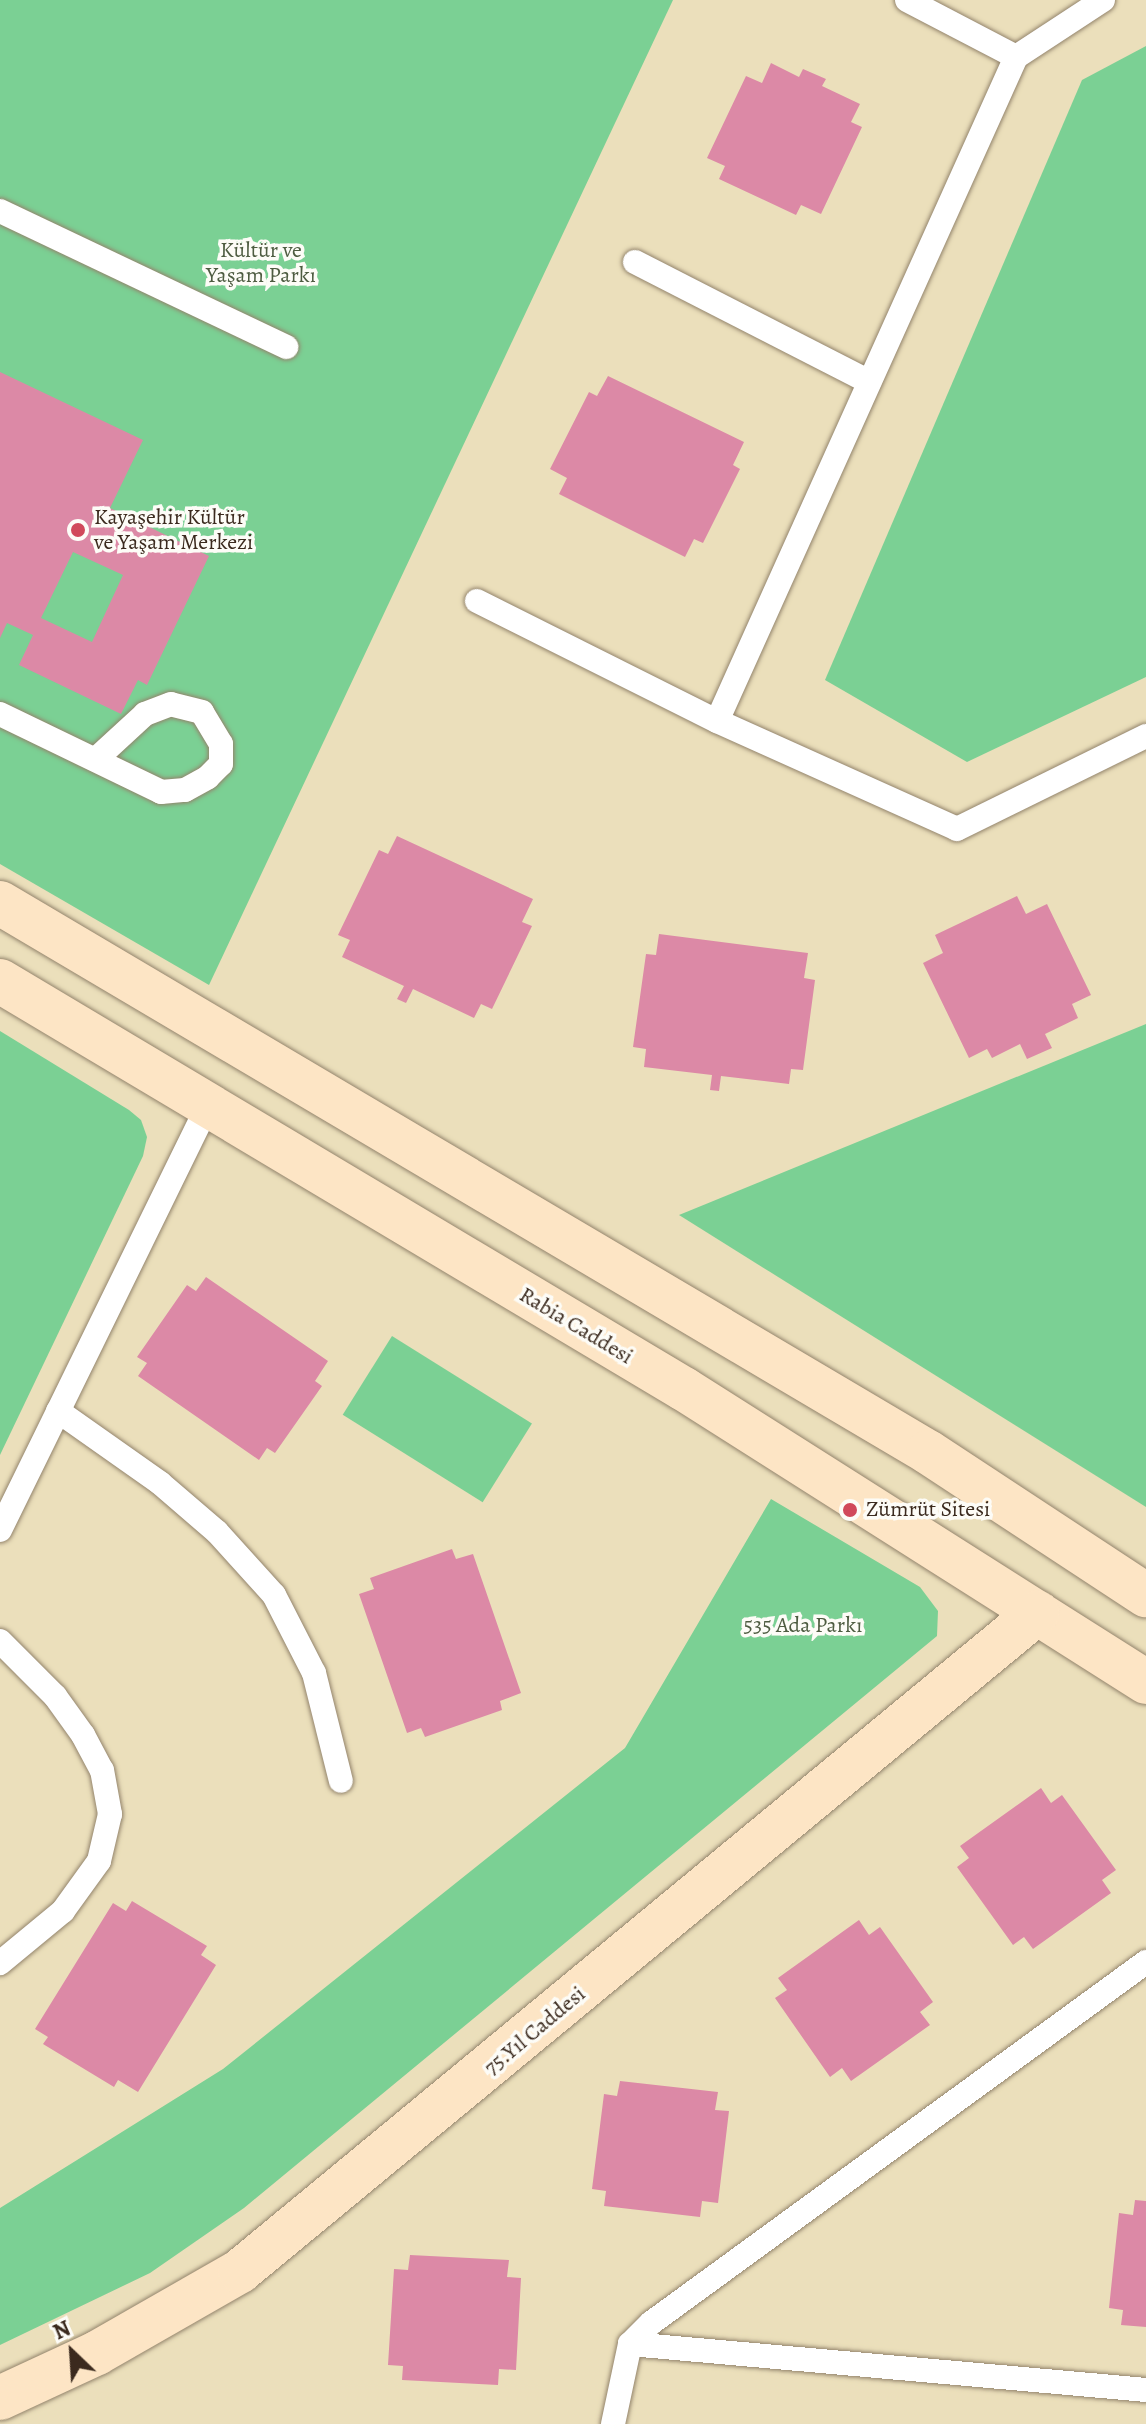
<!DOCTYPE html>
<meta charset="utf-8">
<style>
body{margin:0}
#map{position:relative;width:1146px;height:2424px;overflow:hidden;background:#ebdfbb;font-family:Alegreya,serif}
div>[style]{position:absolute}
.green>*{inset:0;background:#7bd094;transform-origin:0 0}
.building>*{inset:0;background:#dc89a6}
.roads{filter:drop-shadow(0 0 2px #93846c) drop-shadow(0 0 2px #93846c)}
.lane>*{height:24px;margin:-12px;padding:0 12px;transform-origin:12px;border-radius:12px;background:#fff}
.secondary>*{height:44px;margin:-22px;padding:0 22px;transform-origin:22px;border-radius:22px;background:#fde5c5}
.dots>*{width:22px;height:22px;translate:-50% -50%;box-sizing:border-box;border:4px solid #fdfcf7;border-radius:50%}
span{translate:-50% -50%;white-space:nowrap;text-align:center;line-height:1.15;-webkit-text-stroke:7px #fdfcf7;paint-order:stroke}
.park-label{font-size:22px;color:#4e5c41}
.poi-label{font-size:22px;color:#3b2a1e}
.left{translate:0 -50%;text-align:left}
.street-label{font-size:22px;color:#3b2a1e}
.north{position:absolute;left:32px;top:2312px;width:80px;height:80px;-webkit-text-stroke:6px #fdfcf7;paint-order:stroke;rotate:335deg;font-size:22px;font-weight:700;line-height:32px;text-align:center;color:#3b2a1e}
.north::after{content:'';display:block;margin:auto;width:28px;height:36px;background:#3b2a1e;clip-path:polygon(50% 0,100% 100%,50% 72%,0 100%)}
</style>
<div id="map">
<div class="green">
<i style="clip-path:polygon(0 0,673px 0,209px 985px,0 864px)"></i>
<i style="clip-path:polygon(1146px 46px,1146px 677px,967px 762px,825px 680px,1082px 80px)"></i>
<i style="clip-path:polygon(1146px 1024px,1146px 1507px,679px 1215px)"></i>
<i style="clip-path:polygon(0 1031px,129px 1110px,141px 1120px,147px 1137px,143px 1156px,0 1455px)"></i>
<i style="left:392px;top:1336px;width:165px;height:93px;rotate:32deg"></i>
<i style="clip-path:polygon(771px 1499px,920px 1587px,938px 1611px,937px 1636px,244px 2208px,150px 2273px,0 2345px,0 2208px,223px 2069px,625px 1748px)"></i>
</div>
<div class="building">
<i style="clip-path:polygon(771px 63px,799px 77px,803px 69px,826px 79px,822px 86px,860px 104px,851px 122px,862px 127px,821px 214px,801px 205px,796px 215px,719px 179px,725px 166px,707px 158px,746px 76px,762px 83px)"></i>
<i style="clip-path:polygon(evenodd,0 372px,143px 440px,110px 508px,209px 556px,147px 685px,138px 680px,121px 714px,19px 665px,33px 635px,7px 623px,0 638px,0 372px,73px 552px,123px 575px,92px 642px,41px 618px,73px 552px)"></i>
<i style="clip-path:polygon(608px 376px,744px 442px,733px 465px,740px 469px,703px 543px,694px 539px,685px 557px,559px 494px,567px 478px,550px 469px,589px 392px,597px 396px)"></i>
<i style="clip-path:polygon(397px 836px,533px 899px,522px 922px,532px 926px,492px 1009px,481px 1004px,474px 1018px,413px 989px,406px 1003px,397px 999px,404px 986px,342px 957px,350px 940px,338px 935px,379px 850px,388px 854px)"></i>
<i style="clip-path:polygon(1017px 896px,1026px 914px,1047px 904px,1091px 995px,1072px 1004px,1078px 1018px,1045px 1034px,1052px 1048px,1027px 1059px,1020px 1044px,992px 1058px,987px 1049px,969px 1058px,923px 963px,943px 953px,935px 935px)"></i>
<i style="clip-path:polygon(659px 934px,808px 953px,804px 978px,815px 980px,803px 1070px,791px 1069px,789px 1084px,721px 1076px,719px 1091px,710px 1090px,712px 1075px,644px 1067px,646px 1049px,633px 1047px,646px 954px,656px 955px)"></i>
<i style="clip-path:polygon(206px 1277px,328px 1361px,315px 1381px,322px 1386px,275px 1453px,267px 1448px,259px 1460px,138px 1376px,147px 1363px,137px 1357px,187px 1285px,196px 1291px)"></i>
<i style="clip-path:polygon(452px 1549px,456px 1559px,473px 1554px,521px 1693px,500px 1701px,502px 1710px,425px 1737px,421px 1728px,407px 1733px,359px 1594px,374px 1589px,370px 1578px)"></i>
<i style="clip-path:polygon(1041px 1788px,1051px 1803px,1062px 1795px,1116px 1870px,1102px 1880px,1111px 1893px,1033px 1949px,1024px 1937px,1013px 1945px,957px 1867px,969px 1858px,960px 1846px)"></i>
<i style="clip-path:polygon(132px 1901px,207px 1946px,201px 1955px,216px 1965px,138px 2092px,118px 2080px,114px 2087px,43px 2044px,48px 2037px,35px 2029px,113px 1903px,126px 1911px)"></i>
<i style="clip-path:polygon(859px 1920px,869px 1935px,880px 1927px,933px 2002px,920px 2012px,930px 2025px,851px 2081px,842px 2068px,830px 2077px,775px 1998px,787px 1990px,778px 1978px)"></i>
<i style="clip-path:polygon(620px 2081px,718px 2092px,715px 2110px,729px 2111px,718px 2203px,702px 2201px,700px 2217px,604px 2206px,606px 2191px,592px 2189px,604px 2094px,617px 2096px)"></i>
<i style="clip-path:polygon(1135px 2200px,1146px 2201px,1146px 2327px,1121px 2325px,1123px 2310px,1109px 2308px,1119px 2213px,1133px 2215px)"></i>
<i style="clip-path:polygon(410px 2255px,509px 2260px,507px 2277px,521px 2278px,516px 2370px,499px 2369px,498px 2385px,402px 2380px,403px 2366px,388px 2365px,394px 2269px,408px 2270px)"></i>
</div>
<div class="roads">
<div class="lane">
<i style="left:907px;top:0;width:123px;rotate:27.6deg"></i>
<i style="left:1103px;top:0;width:104px;rotate:146.8deg"></i>
<i style="left:1016px;top:57px;width:728px;rotate:114.24deg"></i>
<i style="left:717px;top:721px;width:263px;rotate:24.2deg"></i>
<i style="left:957px;top:829px;width:211px;rotate:-26.2deg"></i>
<i style="left:0;top:211px;width:317px;rotate:25.4deg"></i>
<i style="left:635px;top:262px;width:263px;rotate:27.1deg"></i>
<i style="left:477px;top:601px;width:268px;rotate:26.6deg"></i>
<i style="left:0;top:714px;width:179px;rotate:25.8deg"></i>
<i style="left:161px;top:792px;width:24px;rotate:-5deg"></i>
<i style="left:185px;top:790px;width:26px;rotate:-29deg"></i>
<i style="left:208px;top:777px;width:18px;rotate:-45deg"></i>
<i style="left:221px;top:764px;width:20px;rotate:-90deg"></i>
<i style="left:221px;top:744px;width:37px;rotate:-121deg"></i>
<i style="left:202px;top:712px;width:32px;rotate:-166deg"></i>
<i style="left:171px;top:704px;width:28px;rotate:159deg"></i>
<i style="left:145px;top:714px;width:67px;rotate:137.4deg"></i>
<i style="left:58px;top:1411px;width:125px;rotate:35.2deg"></i>
<i style="left:160px;top:1483px;width:75px;rotate:40.7deg"></i>
<i style="left:217px;top:1532px;width:85px;rotate:47.9deg"></i>
<i style="left:274px;top:1595px;width:88px;rotate:62.9deg"></i>
<i style="left:314px;top:1673px;width:111px;rotate:76deg"></i>
<i style="left:0;top:1530px;width:473px;rotate:-63.9deg"></i>
<i style="left:0;top:1641px;width:78px;rotate:45deg"></i>
<i style="left:55px;top:1696px;width:48px;rotate:54.3deg"></i>
<i style="left:83px;top:1735px;width:40px;rotate:62deg"></i>
<i style="left:102px;top:1770px;width:45px;rotate:79.7deg"></i>
<i style="left:110px;top:1814px;width:48px;rotate:103.2deg"></i>
<i style="left:99px;top:1861px;width:62px;rotate:125.8deg"></i>
<i style="left:63px;top:1911px;width:82px;rotate:140.5deg"></i>
<i style="left:630px;top:2344px;width:518px;rotate:5.09deg"></i>
<i style="left:613px;top:2424px;width:82px;rotate:-78deg"></i>
<i style="left:630px;top:2344px;width:30px;rotate:-45deg"></i>
<i style="left:651px;top:2323px;width:613px;rotate:-36.1deg"></i>
</div>
<div class="secondary">
<i style="left:0;top:903px;width:1078px;rotate:30.61deg"></i>
<i style="left:928px;top:1452px;width:261px;rotate:33.3deg"></i>
<i style="left:0;top:981px;width:796px;rotate:30.82deg"></i>
<i style="left:684px;top:1389px;width:547px;rotate:32.38deg"></i>
<i style="left:0;top:2398px;width:107px;rotate:-24.9deg"></i>
<i style="left:97px;top:2353px;width:165px;rotate:-29.8deg"></i>
<i style="left:240px;top:2271px;width:1034px;rotate:-39.54deg"></i>
</div>
</div>
<div class="dots">
<i style="left:78px;top:530px;background:#d1495b"></i>
<i style="left:850px;top:1510px;background:#d1495b"></i>
</div>
<div class="park-label">
<span style="left:261px;top:263px">Kültür ve<br>Yaşam Parkı</span>
<span style="left:803px;top:1626px">535 Ada Parkı</span>
</div>
<div class="poi-label">
<span class="left" style="left:94px;top:530px">Kayaşehir Kültür<br>ve Yaşam Merkezi</span>
<span class="left" style="left:866px;top:1510px">Zümrüt Sitesi</span>
</div>
<div class="street-label">
<span style="left:576px;top:1326px;rotate:31deg">Rabia Caddesi</span>
<span style="left:535px;top:2031px;rotate:-40deg">75.Yıl Caddesi</span>
</div>
<div class="north">N</div>
</div>
